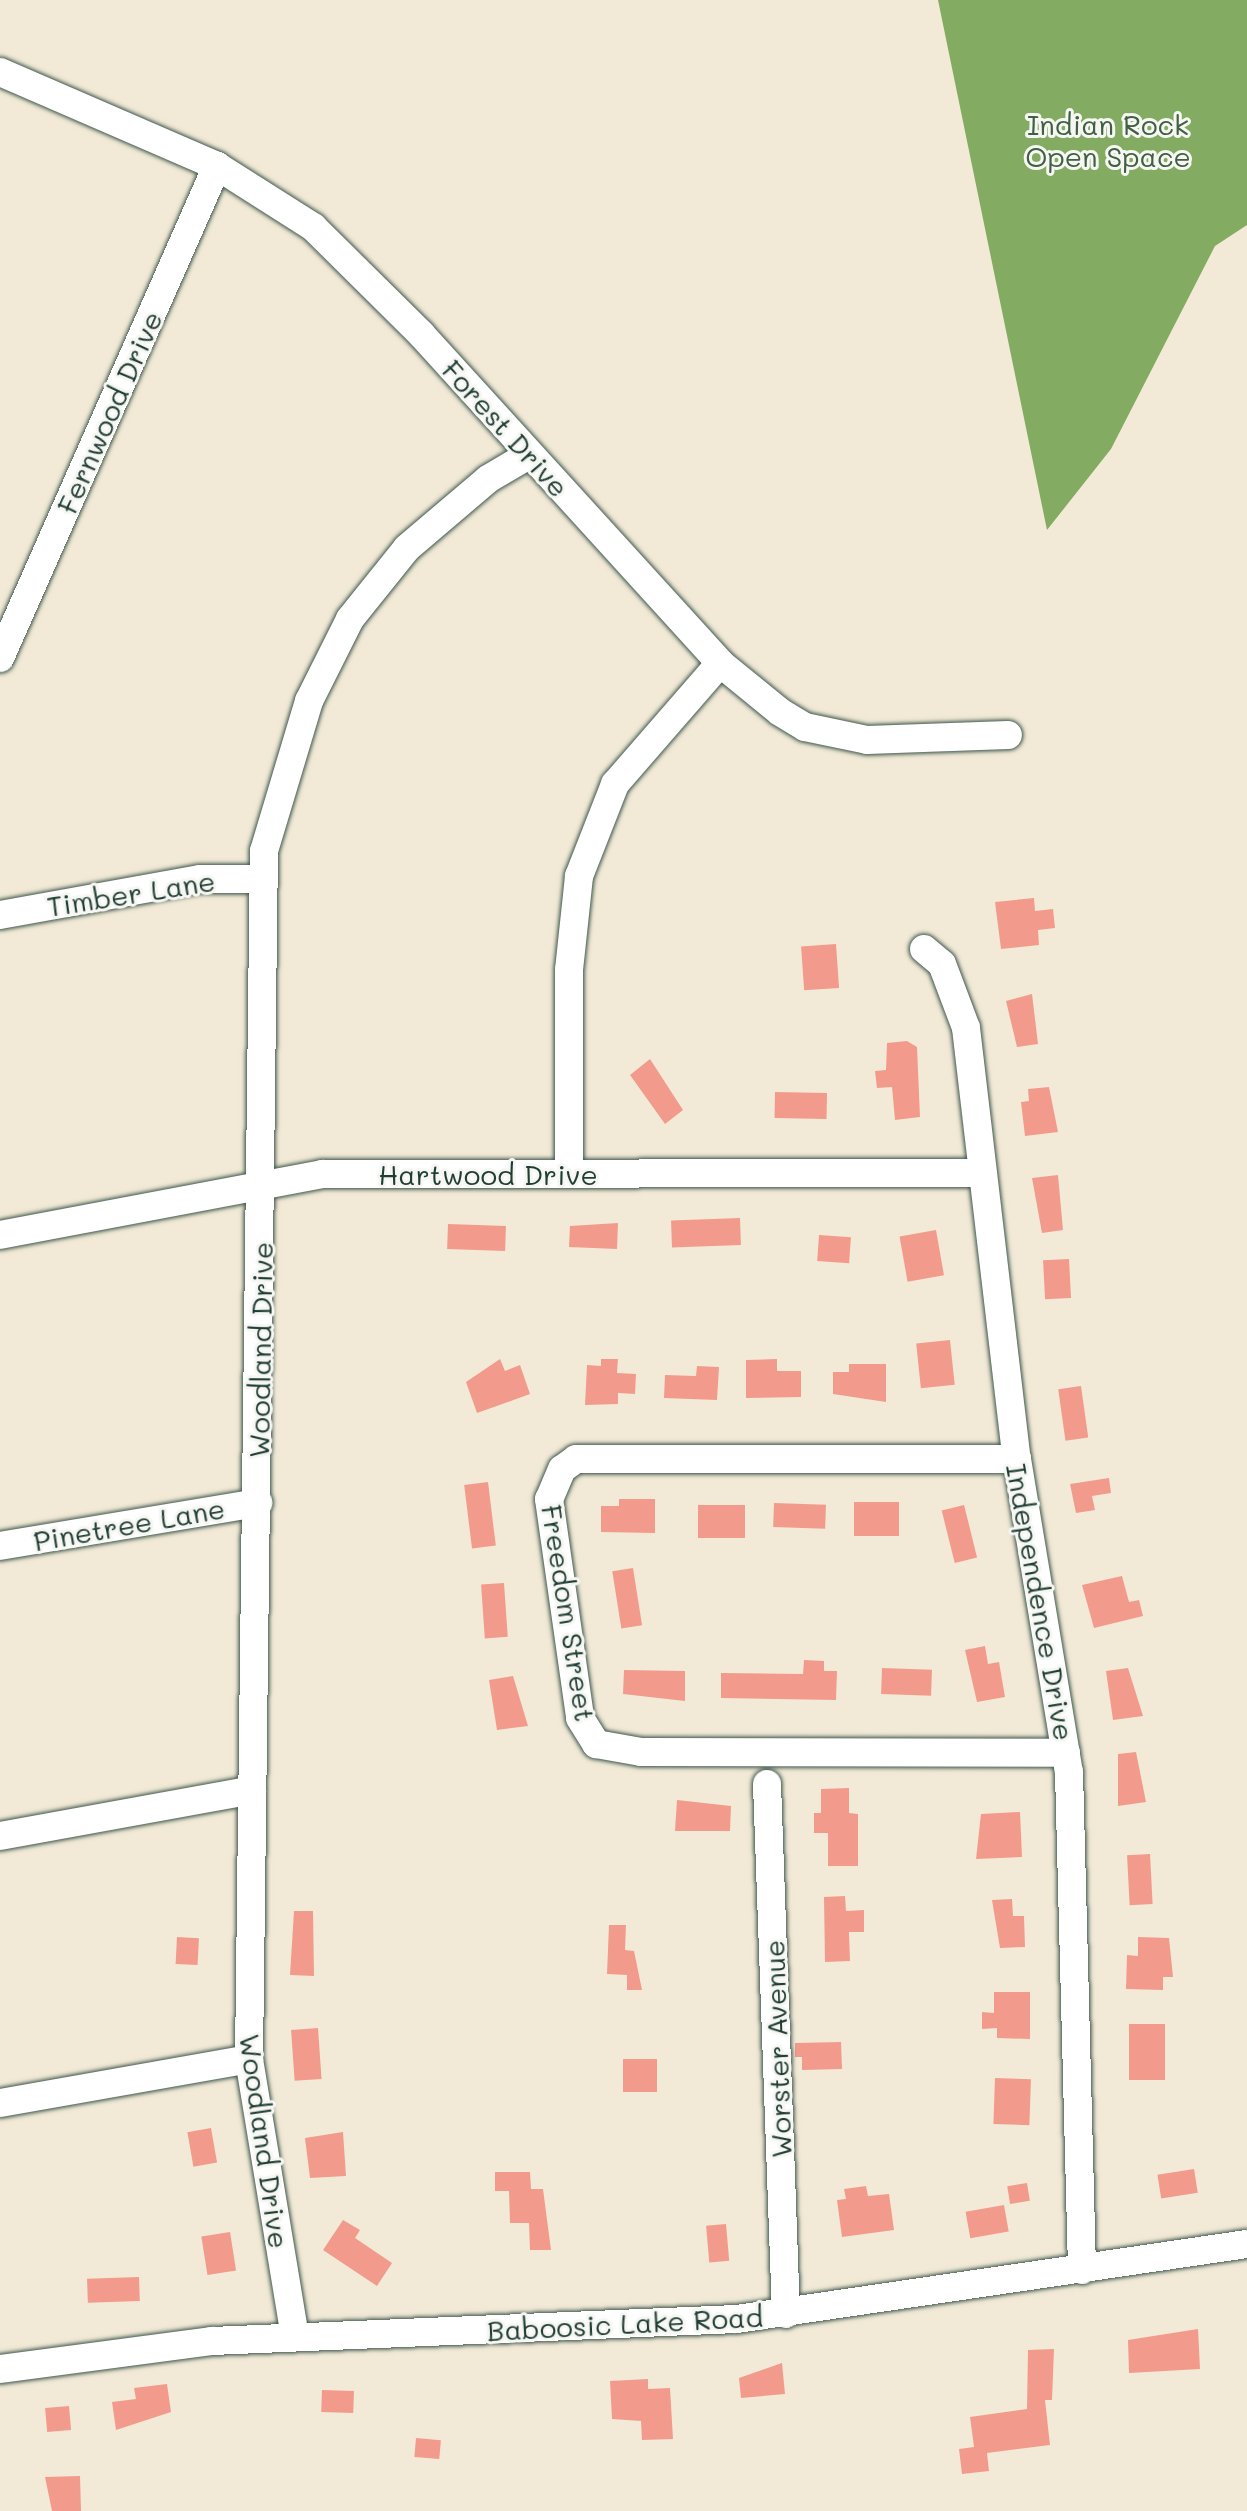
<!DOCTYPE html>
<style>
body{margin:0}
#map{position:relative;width:1247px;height:2511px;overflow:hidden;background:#f2ead7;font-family:Mali,sans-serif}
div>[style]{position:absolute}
.forest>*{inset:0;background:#83ac62}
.building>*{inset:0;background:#f29b8c;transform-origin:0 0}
.roads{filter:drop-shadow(0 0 2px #3f574c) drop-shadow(0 0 2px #3f574c)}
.minor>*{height:28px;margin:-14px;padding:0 14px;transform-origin:14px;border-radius:14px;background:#fff}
span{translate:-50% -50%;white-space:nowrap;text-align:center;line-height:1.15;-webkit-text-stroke:6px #f6f6f2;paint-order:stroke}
.park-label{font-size:28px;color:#406043}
.street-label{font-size:28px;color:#1f3d34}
</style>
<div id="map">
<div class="forest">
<i style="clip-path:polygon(938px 0,1247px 0,1247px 225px,1215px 246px,1111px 449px,1047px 530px)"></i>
</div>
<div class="building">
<i style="clip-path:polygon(1034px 898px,1035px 911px,1053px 909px,1055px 928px,1038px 930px,1039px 945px,1001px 949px,995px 902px)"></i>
<i style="left:836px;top:944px;width:44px;height:35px;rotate:86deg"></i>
<i style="clip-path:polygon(1032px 994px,1038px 1044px,1017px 1047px,1006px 1001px)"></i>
<i style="clip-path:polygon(907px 1041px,917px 1047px,920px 1117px,895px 1120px,892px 1087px,877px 1088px,875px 1071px,886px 1070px,887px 1043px)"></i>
<i style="clip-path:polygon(650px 1059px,683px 1110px,665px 1124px,630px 1075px)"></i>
<i style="clip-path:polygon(1049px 1087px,1058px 1132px,1025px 1136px,1021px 1102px,1029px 1101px,1028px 1089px)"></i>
<i style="left:775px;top:1092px;width:52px;height:26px;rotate:1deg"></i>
<i style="clip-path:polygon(1058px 1175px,1063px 1230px,1042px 1233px,1032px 1178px)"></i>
<i style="left:740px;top:1218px;width:27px;height:69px;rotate:88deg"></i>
<i style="clip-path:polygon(618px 1223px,617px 1249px,569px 1247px,570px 1226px)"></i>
<i style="left:448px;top:1224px;width:58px;height:25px;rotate:2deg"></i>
<i style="left:936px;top:1230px;width:46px;height:37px;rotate:80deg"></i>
<i style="left:819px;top:1235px;width:32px;height:26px;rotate:4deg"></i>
<i style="left:1069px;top:1259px;width:39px;height:26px;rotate:87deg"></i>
<i style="left:950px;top:1340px;width:45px;height:34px;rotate:84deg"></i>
<i style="clip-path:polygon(500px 1359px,505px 1371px,520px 1365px,530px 1394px,477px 1413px,466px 1382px)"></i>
<i style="clip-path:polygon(601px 1359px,618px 1359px,617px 1373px,636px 1374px,635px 1394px,618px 1393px,618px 1404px,585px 1405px,587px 1365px,601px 1366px)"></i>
<i style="clip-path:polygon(777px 1359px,777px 1371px,801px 1371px,801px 1397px,746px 1398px,746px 1360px)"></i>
<i style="clip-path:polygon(849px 1364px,886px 1364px,886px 1402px,833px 1394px,833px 1372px,849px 1372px)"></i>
<i style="clip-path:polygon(697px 1366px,719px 1367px,717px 1400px,664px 1398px,665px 1375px,696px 1376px)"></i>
<i style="left:1081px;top:1386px;width:52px;height:23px;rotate:82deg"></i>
<i style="clip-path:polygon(1109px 1478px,1111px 1493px,1092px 1496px,1095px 1510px,1076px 1513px,1070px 1484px)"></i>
<i style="left:488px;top:1482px;width:64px;height:24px;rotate:83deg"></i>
<i style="clip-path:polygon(619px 1499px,655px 1499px,655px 1533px,601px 1532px,601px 1506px,619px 1506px)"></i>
<i style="left:854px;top:1502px;width:45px;height:34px"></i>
<i style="left:774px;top:1503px;width:52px;height:24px;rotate:2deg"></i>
<i style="left:698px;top:1505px;width:47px;height:33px"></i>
<i style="left:964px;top:1505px;width:54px;height:23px;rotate:76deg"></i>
<i style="left:633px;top:1568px;width:58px;height:21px;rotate:81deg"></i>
<i style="clip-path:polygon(1122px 1576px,1129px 1602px,1139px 1600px,1143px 1616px,1094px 1628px,1082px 1585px)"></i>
<i style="left:504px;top:1583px;width:54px;height:23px;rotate:86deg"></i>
<i style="clip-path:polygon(985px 1646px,988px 1664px,999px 1662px,1005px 1697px,977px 1702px,965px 1650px)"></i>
<i style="clip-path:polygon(804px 1660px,824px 1661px,824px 1671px,837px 1671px,836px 1700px,721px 1698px,721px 1673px,803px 1674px)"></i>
<i style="left:882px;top:1668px;width:50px;height:26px;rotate:2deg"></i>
<i style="clip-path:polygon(1128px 1668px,1143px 1716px,1113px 1720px,1106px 1671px)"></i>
<i style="clip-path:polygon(624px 1670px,685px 1671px,685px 1701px,623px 1694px)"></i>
<i style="clip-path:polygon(513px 1676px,528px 1726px,497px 1730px,489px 1680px)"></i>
<i style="clip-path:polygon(1136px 1752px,1146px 1802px,1118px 1806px,1118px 1754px)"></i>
<i style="clip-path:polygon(849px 1788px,849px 1813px,858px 1814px,858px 1866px,828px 1866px,828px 1833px,814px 1833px,814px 1813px,821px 1813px,821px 1789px)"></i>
<i style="clip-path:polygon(677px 1800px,731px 1806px,730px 1831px,675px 1831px)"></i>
<i style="clip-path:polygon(1020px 1812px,1022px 1857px,976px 1859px,981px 1814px)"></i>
<i style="left:1150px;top:1854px;width:50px;height:23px;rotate:87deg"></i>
<i style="clip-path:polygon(845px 1896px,846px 1911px,864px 1910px,864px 1932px,849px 1932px,850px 1961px,825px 1962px,824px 1897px)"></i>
<i style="clip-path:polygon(1012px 1899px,1013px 1916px,1024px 1916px,1025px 1947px,1000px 1948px,992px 1900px)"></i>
<i style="clip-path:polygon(294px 1911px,313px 1911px,314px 1976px,290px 1975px)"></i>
<i style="clip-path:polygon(609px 1925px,626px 1925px,625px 1950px,634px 1951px,642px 1990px,627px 1990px,627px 1975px,607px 1974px)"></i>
<i style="left:177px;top:1937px;width:22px;height:27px;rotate:3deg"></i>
<i style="clip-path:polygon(1138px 1937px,1169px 1938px,1173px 1977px,1163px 1977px,1163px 1990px,1126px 1989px,1127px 1955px,1138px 1956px)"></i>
<i style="clip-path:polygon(994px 1992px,1030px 1992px,1030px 2039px,997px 2038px,997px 2028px,982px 2029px,982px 2012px,994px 2013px)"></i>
<i style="left:1129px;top:2024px;width:36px;height:56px"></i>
<i style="left:318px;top:2028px;width:51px;height:27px;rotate:86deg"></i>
<i style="clip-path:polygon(841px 2042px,842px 2069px,802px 2070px,802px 2057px,795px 2057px,795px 2043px)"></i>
<i style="left:623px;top:2059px;width:34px;height:33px"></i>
<i style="left:995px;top:2078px;width:36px;height:46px;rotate:2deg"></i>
<i style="left:211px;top:2128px;width:35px;height:24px;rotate:80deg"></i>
<i style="clip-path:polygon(343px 2132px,346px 2176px,310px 2178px,305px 2138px)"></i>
<i style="left:1194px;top:2169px;width:24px;height:37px;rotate:81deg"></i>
<i style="clip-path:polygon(495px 2172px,530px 2172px,531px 2189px,543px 2189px,551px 2250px,530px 2250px,529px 2223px,510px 2223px,509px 2191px,495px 2191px)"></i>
<i style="left:1027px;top:2183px;width:18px;height:20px;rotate:81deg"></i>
<i style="clip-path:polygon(866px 2186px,868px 2196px,889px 2194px,894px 2230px,842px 2237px,837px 2200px,846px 2199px,844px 2189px)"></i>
<i style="left:1004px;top:2205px;width:27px;height:39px;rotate:80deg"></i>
<i style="clip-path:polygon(343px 2220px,360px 2230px,355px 2238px,392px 2263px,377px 2286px,323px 2250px)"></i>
<i style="left:726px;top:2224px;width:37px;height:20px;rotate:85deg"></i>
<i style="left:230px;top:2232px;width:39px;height:29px;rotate:81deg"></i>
<i style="left:139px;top:2277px;width:24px;height:52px;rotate:88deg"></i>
<i style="clip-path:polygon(1198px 2329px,1200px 2369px,1129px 2373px,1128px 2340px)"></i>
<i style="clip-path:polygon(1054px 2349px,1052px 2400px,1045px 2400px,1050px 2445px,987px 2453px,989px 2471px,962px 2474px,959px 2449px,974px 2447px,970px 2417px,1027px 2409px,1028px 2350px)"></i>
<i style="clip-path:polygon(782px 2363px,785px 2394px,741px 2398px,739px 2378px)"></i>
<i style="clip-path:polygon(648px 2379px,648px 2389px,670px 2388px,673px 2439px,642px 2440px,641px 2421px,612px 2419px,610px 2381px)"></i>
<i style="clip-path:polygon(167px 2384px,171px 2412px,116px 2430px,112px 2402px,136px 2399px,134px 2388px)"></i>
<i style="left:322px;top:2390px;width:32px;height:22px;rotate:2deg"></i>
<i style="left:69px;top:2406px;width:24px;height:24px;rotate:85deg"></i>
<i style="left:416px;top:2438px;width:25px;height:19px;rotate:5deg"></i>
<i style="clip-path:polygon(80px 2476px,81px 2511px,52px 2511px,45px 2477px)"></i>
</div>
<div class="roads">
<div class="minor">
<i style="left:0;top:72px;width:236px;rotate:23.4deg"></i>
<i style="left:217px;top:166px;width:114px;rotate:32.4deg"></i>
<i style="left:313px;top:227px;width:152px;rotate:44.7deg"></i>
<i style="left:421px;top:334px;width:445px;rotate:47.7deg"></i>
<i style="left:720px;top:663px;width:77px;rotate:39.2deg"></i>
<i style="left:780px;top:712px;width:29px;rotate:31deg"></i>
<i style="left:805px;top:727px;width:63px;rotate:11.8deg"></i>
<i style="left:867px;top:740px;width:141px;rotate:-2deg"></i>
<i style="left:0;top:658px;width:538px;rotate:-66.2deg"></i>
<i style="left:0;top:915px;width:203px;rotate:-10.2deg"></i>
<i style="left:200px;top:879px;width:62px"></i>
<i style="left:924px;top:949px;width:23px;rotate:40deg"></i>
<i style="left:942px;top:964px;width:68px;rotate:69.4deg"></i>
<i style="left:966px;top:1028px;width:434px;rotate:83.3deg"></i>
<i style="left:1017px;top:1459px;width:317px;rotate:80.6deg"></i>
<i style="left:1069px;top:1772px;width:498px;rotate:88.5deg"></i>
<i style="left:569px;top:1173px;width:203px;rotate:-90deg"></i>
<i style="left:569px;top:970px;width:95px;rotate:-83.9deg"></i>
<i style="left:579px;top:876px;width:99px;rotate:-68.6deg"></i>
<i style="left:615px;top:784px;width:160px;rotate:-49deg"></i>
<i style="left:0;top:1235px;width:328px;rotate:-10.7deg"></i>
<i style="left:322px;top:1174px;width:659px;rotate:-0.09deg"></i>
<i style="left:1017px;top:1459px;width:441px;rotate:180deg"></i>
<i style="left:576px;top:1459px;width:17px;rotate:144deg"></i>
<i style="left:562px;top:1469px;width:33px;rotate:113deg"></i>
<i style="left:549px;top:1499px;width:221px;rotate:81.9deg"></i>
<i style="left:580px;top:1718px;width:31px;rotate:58deg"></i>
<i style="left:596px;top:1744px;width:46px;rotate:10.1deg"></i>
<i style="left:641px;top:1752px;width:425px;rotate:0.1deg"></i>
<i style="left:0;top:1546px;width:262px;rotate:-9.5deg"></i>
<i style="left:767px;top:1784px;width:530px;rotate:87.95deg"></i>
<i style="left:0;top:1836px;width:256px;rotate:-10.3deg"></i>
<i style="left:0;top:2103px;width:253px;rotate:-10deg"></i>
<i style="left:295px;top:2337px;width:282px;rotate:-99.4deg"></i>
<i style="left:249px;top:2059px;width:1208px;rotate:-89.29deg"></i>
<i style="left:264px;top:851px;width:157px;rotate:-73.3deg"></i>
<i style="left:309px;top:701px;width:92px;rotate:-63.4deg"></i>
<i style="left:350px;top:619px;width:91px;rotate:-51.2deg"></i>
<i style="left:407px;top:548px;width:106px;rotate:-40.4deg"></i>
<i style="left:488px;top:479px;width:45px;rotate:-30.5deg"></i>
<i style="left:0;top:2369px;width:214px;rotate:-7.5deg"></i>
<i style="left:212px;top:2341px;width:525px;rotate:-2.4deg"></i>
<i style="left:737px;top:2319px;width:515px;rotate:-8.37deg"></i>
</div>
</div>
<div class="park-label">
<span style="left:1108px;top:140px">Indian Rock<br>Open Space</span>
</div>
<div class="street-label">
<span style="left:109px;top:412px;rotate:-66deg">Fernwood Drive</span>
<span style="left:506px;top:428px;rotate:48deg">Forest Drive</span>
<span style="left:131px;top:893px;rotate:-9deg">Timber Lane</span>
<span style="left:488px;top:1174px">Hartwood Drive</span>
<span style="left:260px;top:1350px;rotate:-89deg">Woodland Drive</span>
<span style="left:129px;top:1524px;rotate:-10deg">Pinetree Lane</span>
<span style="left:1041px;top:1602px;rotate:80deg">Independence Drive</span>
<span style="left:569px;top:1613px;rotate:81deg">Freedom Street</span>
<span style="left:777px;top:2049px;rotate:-92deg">Worster Avenue</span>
<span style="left:265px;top:2141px;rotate:82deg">Woodland Drive</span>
<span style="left:625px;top:2323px;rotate:-3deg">Baboosic Lake Road</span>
</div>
</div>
